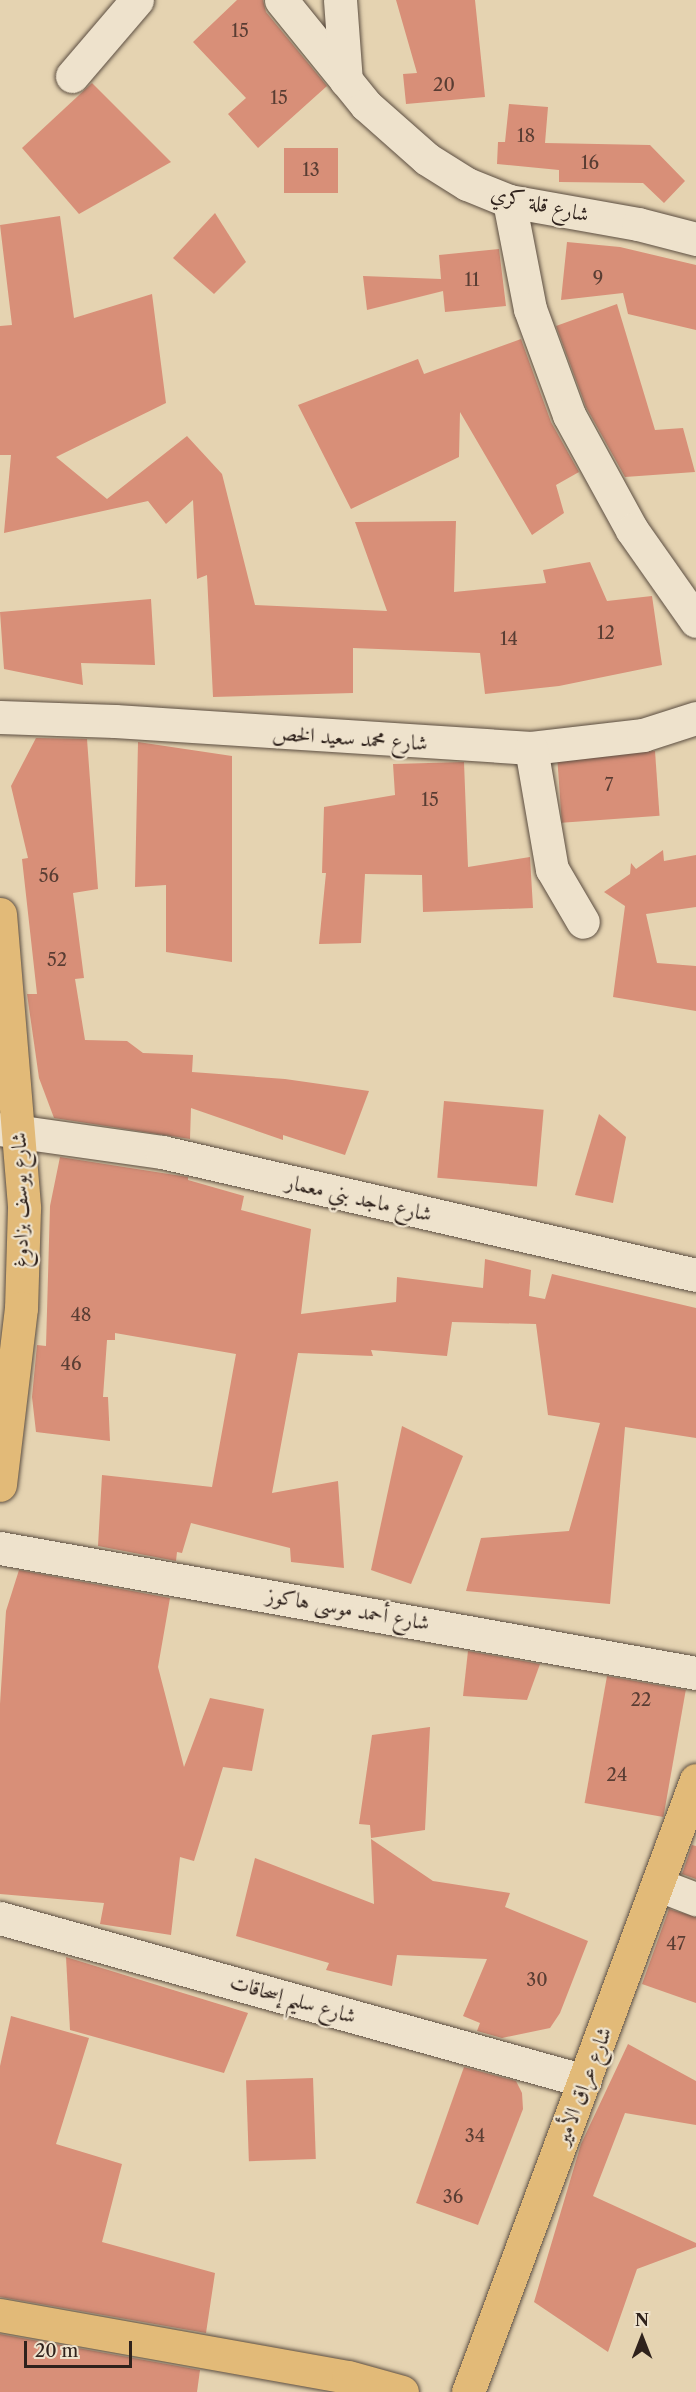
<!DOCTYPE html>
<meta charset="utf-8">
<style>
body{margin:0}
#map{position:relative;width:696px;height:2392px;overflow:hidden;background:#e5d3b1;font-family:"Libre Caslon Text",Amiri,serif}
div>[style]{position:absolute}
.building>*{inset:0;background:#d88f78;transform-origin:0 0}
.roads{filter:drop-shadow(0 0 2px #5c4e41) drop-shadow(0 0 2px #5c4e41)}
.minor>*{height:33px;margin:-16.5px;padding:0 16.5px;transform-origin:16.5px;border-radius:16.5px;background:#eee2cc}
.major>*{height:33px;margin:-16.5px;padding:0 16.5px;transform-origin:16.5px;border-radius:16.5px;background:#e2ba78}
span{translate:-50% -50%;white-space:nowrap;text-align:center;line-height:1.15;-webkit-text-stroke:4.5px #eee2cc;paint-order:stroke}
.number-label{font-size:18px;color:#593d33}
.number-label span{-webkit-text-stroke-width:0}
.street-label{font-size:21px;color:#2f221c}
.north{position:absolute;left:612px;top:2308px;width:60px;height:60px;-webkit-text-stroke:4px #eee2cc;paint-order:stroke;rotate:0deg;font-size:16px;font-weight:700;line-height:24px;text-align:center;color:#2f221c}
.north::after{content:'';display:block;margin:auto;width:21px;height:27px;background:#2f221c;clip-path:polygon(50% 0,100% 100%,50% 72%,0 100%)}
.scale{position:absolute;left:24px;top:2341px;width:108px;height:27px;box-sizing:border-box;border:3px solid #2f221c;border-top:0;padding-left:8px;font-size:18px;line-height:21px;white-space:nowrap;color:#2f221c;-webkit-text-stroke:4px #eee2cc;paint-order:stroke}
</style>
<div id="map">
<div class="building">
<i style="clip-path:polygon(237px 0,263px 0,266px 12px,327px 86px,258px 148px,228px 114px,246px 98px,193px 42px)"></i>
<i style="clip-path:polygon(396px 0,475px 0,485px 97px,406px 104px,403px 74px,417px 73px)"></i>
<i style="clip-path:polygon(92px 83px,171px 162px,79px 214px,22px 148px)"></i>
<i style="clip-path:polygon(509px 104px,548px 107px,545px 143px,650px 145px,685px 181px,664px 203px,643px 183px,559px 182px,559px 170px,497px 164px,498px 142px,505px 142px)"></i>
<i style="left:284px;top:148px;width:54px;height:45px"></i>
<i style="clip-path:polygon(215px 213px,246px 262px,214px 294px,173px 258px)"></i>
<i style="clip-path:polygon(60px 216px,74px 318px,152px 294px,166px 403px,56px 457px,107px 499px,187px 436px,222px 474px,255px 605px,387px 611px,355px 522px,456px 521px,454px 592px,546px 583px,543px 570px,590px 562px,607px 601px,652px 596px,662px 665px,559px 686px,485px 694px,480px 653px,353px 648px,353px 693px,213px 697px,207px 575px,197px 579px,193px 500px,166px 524px,148px 501px,4px 533px,11px 455px,0 455px,0 326px,12px 325px,0 225px)"></i>
<i style="clip-path:polygon(567px 242px,620px 247px,696px 265px,696px 330px,628px 314px,623px 293px,561px 300px)"></i>
<i style="clip-path:polygon(499px 249px,506px 306px,445px 312px,443px 291px,367px 310px,363px 276px,441px 279px,439px 255px)"></i>
<i style="clip-path:polygon(617px 304px,655px 430px,683px 428px,695px 472px,625px 477px,586px 407px,556px 326px)"></i>
<i style="clip-path:polygon(521px 339px,551px 422px,579px 472px,556px 485px,564px 513px,532px 535px,460px 412px,459px 457px,351px 509px,298px 405px,418px 359px,424px 374px)"></i>
<i style="clip-path:polygon(151px 599px,155px 665px,81px 663px,83px 685px,4px 669px,0 612px)"></i>
<i style="clip-path:polygon(36px 738px,87px 739px,98px 889px,73px 893px,84px 978px,75px 979px,85px 1040px,127px 1041px,143px 1053px,193px 1055px,192px 1072px,285px 1079px,369px 1091px,345px 1155px,283px 1135px,283px 1140px,191px 1108px,190px 1139px,54px 1118px,39px 1078px,27px 994px,37px 994px,22px 859px,28px 858px,11px 786px)"></i>
<i style="clip-path:polygon(138px 742px,232px 756px,232px 962px,166px 952px,166px 885px,135px 887px)"></i>
<i style="left:655px;top:751px;width:65px;height:98px;rotate:86deg"></i>
<i style="clip-path:polygon(464px 762px,468px 867px,530px 857px,533px 908px,423px 912px,422px 875px,365px 874px,361px 943px,319px 944px,326px 873px,322px 873px,324px 807px,395px 795px,393px 764px)"></i>
<i style="clip-path:polygon(663px 850px,664px 861px,696px 855px,696px 907px,646px 914px,657px 963px,696px 966px,696px 1011px,613px 997px,625px 906px,604px 892px,630px 874px,631px 863px,636px 869px)"></i>
<i style="left:444px;top:1101px;width:100px;height:77px;rotate:5deg"></i>
<i style="clip-path:polygon(599px 1114px,626px 1137px,613px 1203px,575px 1195px)"></i>
<i style="clip-path:polygon(60px 1157px,188px 1177px,188px 1180px,244px 1196px,241px 1210px,311px 1229px,301px 1314px,396px 1302px,397px 1277px,483px 1288px,485px 1259px,531px 1270px,529px 1296px,545px 1299px,552px 1274px,696px 1308px,696px 1438px,625px 1427px,610px 1604px,466px 1591px,481px 1538px,569px 1531px,600px 1423px,548px 1415px,536px 1324px,452px 1322px,447px 1356px,371px 1350px,373px 1356px,298px 1353px,272px 1493px,338px 1481px,344px 1568px,291px 1562px,290px 1548px,191px 1523px,182px 1553px,177px 1552px,176px 1561px,98px 1546px,102px 1475px,212px 1487px,236px 1354px,115px 1333px,115px 1340px,107px 1340px,103px 1397px,108px 1397px,110px 1441px,36px 1432px,32px 1397px,37px 1345px,46px 1346px,50px 1206px)"></i>
<i style="clip-path:polygon(402px 1426px,463px 1456px,411px 1584px,371px 1570px)"></i>
<i style="clip-path:polygon(19px 1570px,170px 1598px,158px 1667px,184px 1767px,210px 1698px,264px 1709px,252px 1771px,223px 1767px,194px 1861px,180px 1857px,171px 1935px,100px 1924px,104px 1903px,0 1894px,0 1704px,6px 1611px)"></i>
<i style="clip-path:polygon(468px 1651px,540px 1664px,527px 1700px,463px 1696px)"></i>
<i style="left:607px;top:1676px;width:80px;height:129px;rotate:10deg"></i>
<i style="clip-path:polygon(430px 1727px,425px 1830px,371px 1838px,370px 1825px,359px 1824px,372px 1735px)"></i>
<i style="clip-path:polygon(371px 1839px,433px 1881px,510px 1893px,505px 1907px,588px 1941px,560px 2013px,550px 2028px,502px 2038px,477px 2031px,480px 2023px,463px 2016px,487px 1959px,397px 1955px,392px 1986px,326px 1970px,329px 1963px,236px 1936px,255px 1858px,374px 1904px)"></i>
<i style="clip-path:polygon(692px 1845px,696px 1846px,696px 1879px,682px 1874px)"></i>
<i style="clip-path:polygon(669px 1909px,696px 1917px,696px 2003px,642px 1984px)"></i>
<i style="clip-path:polygon(66px 1957px,248px 2013px,224px 2073px,70px 2030px)"></i>
<i style="clip-path:polygon(11px 2016px,89px 2038px,56px 2144px,122px 2164px,102px 2242px,215px 2273px,206px 2333px,0 2297px,0 2066px)"></i>
<i style="clip-path:polygon(628px 2044px,696px 2081px,696px 2125px,625px 2113px,593px 2196px,696px 2243px,696px 2247px,637px 2269px,608px 2352px,534px 2302px,581px 2144px)"></i>
<i style="clip-path:polygon(464px 2067px,516px 2081px,522px 2093px,523px 2109px,478px 2225px,416px 2203px)"></i>
<i style="left:313px;top:2078px;width:81px;height:67px;rotate:88deg"></i>
<i style="clip-path:polygon(0 2334px,200px 2370px,197px 2392px,0 2392px)"></i>
</div>
<div class="roads">
<div class="minor">
<i style="left:281px;top:0;width:135px;rotate:51deg"></i>
<i style="left:366px;top:105px;width:81px;rotate:41.5deg"></i>
<i style="left:427px;top:159px;width:47px;rotate:32deg"></i>
<i style="left:467px;top:184px;width:45px;rotate:22deg"></i>
<i style="left:509px;top:201px;width:131px;rotate:10.1deg"></i>
<i style="left:638px;top:224px;width:60px;rotate:14.5deg"></i>
<i style="left:340px;top:0;width:81px;rotate:85.8deg"></i>
<i style="left:72px;top:76px;width:100px;rotate:-49.5deg"></i>
<i style="left:509px;top:201px;width:110px;rotate:79deg"></i>
<i style="left:530px;top:309px;width:113px;rotate:69.8deg"></i>
<i style="left:569px;top:415px;width:131px;rotate:61.3deg"></i>
<i style="left:632px;top:530px;width:111px;rotate:54.9deg"></i>
<i style="left:0;top:717px;width:115px;rotate:2deg"></i>
<i style="left:115px;top:721px;width:417px;rotate:3.7deg"></i>
<i style="left:531px;top:748px;width:113px;rotate:-6.6deg"></i>
<i style="left:643px;top:735px;width:56px;rotate:-17.8deg"></i>
<i style="left:531px;top:748px;width:123px;rotate:80.2deg"></i>
<i style="left:552px;top:869px;width:61px;rotate:59.7deg"></i>
<i style="left:0;top:1129px;width:164px;rotate:8.1deg"></i>
<i style="left:162px;top:1152px;width:548px;rotate:12.97deg"></i>
<i style="left:0;top:1548px;width:707px;rotate:10.18deg"></i>
<i style="left:659px;top:1885px;width:40px;rotate:21deg"></i>
<i style="left:0;top:1918px;width:607px;rotate:15.57deg"></i>
</div>
<div class="major">
<i style="left:0;top:914px;width:295px;rotate:85.3deg"></i>
<i style="left:24px;top:1208px;width:100px;rotate:91.7deg"></i>
<i style="left:21px;top:1308px;width:178px;rotate:96.8deg"></i>
<i style="left:0;top:2315px;width:353px;rotate:10.1deg"></i>
<i style="left:348px;top:2377px;width:56px;rotate:15.5deg"></i>
<i style="left:468px;top:2392px;width:653px;rotate:-69.57deg"></i>
</div>
</div>
<div class="number-label">
<span style="left:240px;top:31px">15</span>
<span style="left:444px;top:85px">20</span>
<span style="left:279px;top:98px">15</span>
<span style="left:526px;top:136px">18</span>
<span style="left:590px;top:163px">16</span>
<span style="left:311px;top:170px">13</span>
<span style="left:598px;top:278px">9</span>
<span style="left:472px;top:280px">11</span>
<span style="left:606px;top:633px">12</span>
<span style="left:509px;top:639px">14</span>
<span style="left:609px;top:785px">7</span>
<span style="left:430px;top:800px">15</span>
<span style="left:49px;top:876px">56</span>
<span style="left:57px;top:960px">52</span>
<span style="left:81px;top:1315px">48</span>
<span style="left:71px;top:1364px">46</span>
<span style="left:641px;top:1700px">22</span>
<span style="left:617px;top:1775px">24</span>
<span style="left:676px;top:1944px">47</span>
<span style="left:537px;top:1980px">30</span>
<span style="left:475px;top:2136px">34</span>
<span style="left:453px;top:2197px">36</span>
</div>
<div class="street-label">
<span style="left:540px;top:204px;rotate:13deg">شارع قلة كري</span>
<span style="left:350px;top:738px;rotate:4deg">شارع محمد سعيد الخص</span>
<span style="left:359px;top:1198px;rotate:13deg">شارع ماجد بني معمار</span>
<span style="left:20px;top:1200px;rotate:-91deg">شارع يوسف بزادوغ</span>
<span style="left:348px;top:1609px;rotate:10deg">شارع أحمد موسى هاكوز</span>
<span style="left:293px;top:1999px;rotate:16deg">شارع سليم إسحاقات</span>
<span style="left:583px;top:2086px;rotate:-69deg">شارع عراق الأمير</span>
</div>
<div class="north">N</div>
<div class="scale">20 m</div>
</div>
